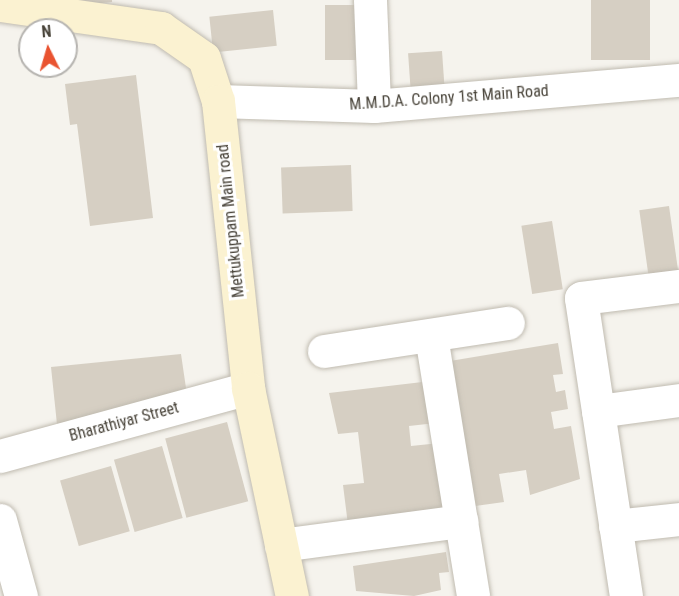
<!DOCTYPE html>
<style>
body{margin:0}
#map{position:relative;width:679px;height:596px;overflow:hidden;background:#f5f3ed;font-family:"Roboto Condensed",sans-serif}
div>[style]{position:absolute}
.building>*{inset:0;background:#d6cfc3;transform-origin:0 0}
.roads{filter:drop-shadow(0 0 2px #c0bbb0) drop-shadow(0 0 2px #c0bbb0)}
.street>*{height:33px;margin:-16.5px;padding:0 16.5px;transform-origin:16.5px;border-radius:16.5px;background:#fff}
.secondary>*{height:33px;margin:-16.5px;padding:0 16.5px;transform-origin:16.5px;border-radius:16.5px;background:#fbf2d1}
span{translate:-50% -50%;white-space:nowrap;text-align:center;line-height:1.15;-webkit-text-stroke:6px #fff;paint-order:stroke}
.street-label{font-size:16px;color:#49443a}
.north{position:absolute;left:18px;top:18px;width:60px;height:60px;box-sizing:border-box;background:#fff;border:2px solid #b6b4b0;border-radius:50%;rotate:355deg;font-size:16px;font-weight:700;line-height:24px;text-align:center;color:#49443a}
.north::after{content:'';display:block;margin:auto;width:21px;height:27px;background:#e95330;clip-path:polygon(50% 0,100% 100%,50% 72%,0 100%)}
</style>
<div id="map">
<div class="building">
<i style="clip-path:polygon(71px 0,112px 0,112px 2px,72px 6px)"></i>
<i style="left:591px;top:0;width:59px;height:60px"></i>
<i style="left:325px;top:5px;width:32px;height:55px"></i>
<i style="left:273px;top:10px;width:36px;height:64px;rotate:84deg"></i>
<i style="left:442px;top:51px;width:43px;height:34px;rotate:86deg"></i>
<i style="clip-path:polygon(136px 75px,153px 218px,90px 226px,77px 124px,70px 125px,65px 84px)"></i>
<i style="left:351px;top:165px;width:46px;height:70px;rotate:88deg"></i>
<i style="left:669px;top:206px;width:76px;height:30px;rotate:82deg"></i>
<i style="left:552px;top:221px;width:69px;height:31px;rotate:81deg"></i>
<i style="clip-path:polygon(558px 343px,563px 374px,553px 375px,556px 392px,565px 390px,568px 409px,551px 412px,554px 429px,571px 426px,580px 479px,530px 495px,526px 470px,499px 474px,504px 502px,468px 507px,444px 362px)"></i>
<i style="clip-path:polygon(181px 354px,187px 395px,58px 434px,51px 367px)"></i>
<i style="clip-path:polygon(431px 381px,436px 423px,409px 426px,411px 446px,440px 443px,444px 508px,348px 525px,343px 485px,364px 483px,358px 432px,338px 434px,329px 393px)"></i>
<i style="left:227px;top:422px;width:82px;height:64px;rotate:75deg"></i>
<i style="left:162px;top:446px;width:75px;height:50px;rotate:74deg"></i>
<i style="left:111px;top:466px;width:68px;height:53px;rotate:74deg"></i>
<i style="clip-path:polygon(446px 552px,449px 572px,439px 573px,441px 590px,414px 596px,356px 591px,353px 566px)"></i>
</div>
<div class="roads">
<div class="street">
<i style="left:370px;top:0;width:106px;rotate:87.8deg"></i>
<i style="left:218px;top:101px;width:156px;rotate:1.8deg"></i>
<i style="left:374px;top:106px;width:306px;rotate:-4.9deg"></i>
<i style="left:431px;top:336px;width:263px;rotate:80.8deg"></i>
<i style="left:324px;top:351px;width:186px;rotate:-8.7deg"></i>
<i style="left:598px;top:411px;width:82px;rotate:-7.7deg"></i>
<i style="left:0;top:456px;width:257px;rotate:-15.3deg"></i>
<i style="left:0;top:520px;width:79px;rotate:74.6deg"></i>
<i style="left:615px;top:526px;width:64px;rotate:-6.2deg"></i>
<i style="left:281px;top:545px;width:182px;rotate:-7.6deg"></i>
<i style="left:626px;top:596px;width:301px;rotate:-98.6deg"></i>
<i style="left:581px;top:298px;width:99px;rotate:-7deg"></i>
</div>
<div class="secondary">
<i style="left:0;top:5px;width:163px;rotate:8.1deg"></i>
<i style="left:161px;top:28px;width:52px;rotate:34.9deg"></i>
<i style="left:204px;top:58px;width:45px;rotate:72deg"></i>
<i style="left:218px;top:101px;width:289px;rotate:84deg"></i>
<i style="left:248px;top:388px;width:213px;rotate:78.1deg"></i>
</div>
</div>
<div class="street-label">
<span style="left:449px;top:98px;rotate:-4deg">M.M.D.A. Colony 1st Main Road</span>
<span style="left:231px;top:221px;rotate:-96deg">Mettukuppam Main road</span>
<span style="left:124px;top:422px;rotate:-15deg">Bharathiyar Street</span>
</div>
<div class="north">N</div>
</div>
